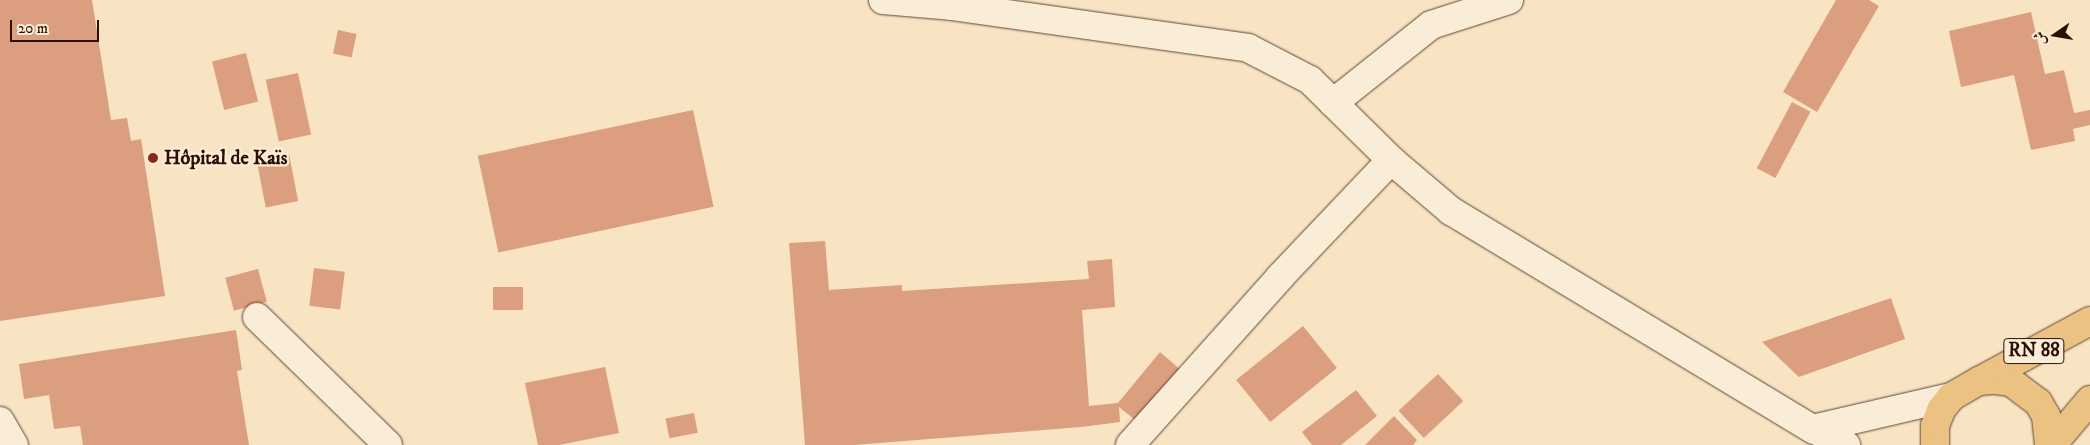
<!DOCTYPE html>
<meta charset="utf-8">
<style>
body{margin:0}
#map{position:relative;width:2090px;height:445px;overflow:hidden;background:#f8e4c3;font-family:"IM FELL DW Pica",Amiri,serif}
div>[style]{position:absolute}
.building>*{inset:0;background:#db9e7e;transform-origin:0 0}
.roads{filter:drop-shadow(0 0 1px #5f4433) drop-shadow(0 0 1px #5f4433)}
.street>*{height:28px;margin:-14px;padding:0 14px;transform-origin:14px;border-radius:14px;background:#faedd8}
.secondary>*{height:28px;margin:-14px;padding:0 14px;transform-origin:14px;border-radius:14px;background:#faedd8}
.primary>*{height:28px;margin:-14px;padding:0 14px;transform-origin:14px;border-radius:14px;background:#ecc282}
.dots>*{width:14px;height:14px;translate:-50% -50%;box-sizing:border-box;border:2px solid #faedd8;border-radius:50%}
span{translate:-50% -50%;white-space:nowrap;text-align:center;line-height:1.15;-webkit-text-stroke:4.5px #faedd8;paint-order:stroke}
.shield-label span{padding:1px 4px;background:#faedd8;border:1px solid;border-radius:4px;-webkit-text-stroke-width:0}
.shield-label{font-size:19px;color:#2c0e03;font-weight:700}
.poi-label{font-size:20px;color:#2c0e03;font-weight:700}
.left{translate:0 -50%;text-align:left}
.north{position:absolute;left:2030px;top:10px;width:50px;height:50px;-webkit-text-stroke:4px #faedd8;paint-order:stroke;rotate:257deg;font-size:14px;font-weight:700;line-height:20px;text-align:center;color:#2c0e03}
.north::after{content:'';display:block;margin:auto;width:18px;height:22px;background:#2c0e03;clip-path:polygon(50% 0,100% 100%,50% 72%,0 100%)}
.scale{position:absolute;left:10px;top:20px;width:89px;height:22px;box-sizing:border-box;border:2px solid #2c0e03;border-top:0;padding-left:6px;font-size:15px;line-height:18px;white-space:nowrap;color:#2c0e03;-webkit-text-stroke:4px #faedd8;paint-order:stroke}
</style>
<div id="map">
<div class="building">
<i style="clip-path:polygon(0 0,92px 0,111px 120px,127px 118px,131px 141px,141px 139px,165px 296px,0 321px)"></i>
<i style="clip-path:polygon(1836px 0,1869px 0,1879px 6px,1817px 112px,1783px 92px)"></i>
<i style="clip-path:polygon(2031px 12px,2045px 74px,2064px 70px,2074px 113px,2090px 110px,2090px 125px,2073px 129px,2075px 141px,2031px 150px,2014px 75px,1961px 87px,1949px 31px)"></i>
<i style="left:338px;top:30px;width:19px;height:24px;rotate:12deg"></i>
<i style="left:246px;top:53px;width:50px;height:35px;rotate:76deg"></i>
<i style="left:298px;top:73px;width:63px;height:33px;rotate:78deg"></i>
<i style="left:1792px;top:102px;width:21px;height:75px;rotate:28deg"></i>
<i style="left:693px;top:110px;width:99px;height:220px;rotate:78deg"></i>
<i style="left:289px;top:154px;width:48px;height:33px;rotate:79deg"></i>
<i style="clip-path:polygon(825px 241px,829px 290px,902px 285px,902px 291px,1089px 279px,1087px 261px,1112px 259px,1115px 307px,1082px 310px,1089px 406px,1118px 403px,1160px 352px,1182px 371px,1139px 423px,1119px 407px,1120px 422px,1081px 427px,854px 445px,805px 445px,789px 243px)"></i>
<i style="left:314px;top:268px;width:31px;height:38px;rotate:7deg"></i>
<i style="left:258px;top:269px;width:34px;height:34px;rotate:75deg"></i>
<i style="left:523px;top:287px;width:23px;height:30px;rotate:90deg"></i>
<i style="clip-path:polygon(1891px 298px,1905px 339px,1799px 377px,1762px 342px)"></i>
<i style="left:1303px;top:326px;width:54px;height:86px;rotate:51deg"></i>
<i style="clip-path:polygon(236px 330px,242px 370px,237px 371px,249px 445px,83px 445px,80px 426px,54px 429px,49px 395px,24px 399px,19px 364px)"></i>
<i style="clip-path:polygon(605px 367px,619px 433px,559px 445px,538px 445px,525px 383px)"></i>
<i style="left:1438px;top:374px;width:37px;height:54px;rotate:47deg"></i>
<i style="clip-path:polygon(1356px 390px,1377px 416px,1341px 445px,1312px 445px,1302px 432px)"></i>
<i style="left:694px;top:413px;width:20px;height:29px;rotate:79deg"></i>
<i style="clip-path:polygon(1394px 416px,1417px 440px,1413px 445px,1365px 445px)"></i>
</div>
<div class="roads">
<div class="street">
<i style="left:1333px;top:103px;width:125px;rotate:-38.5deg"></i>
<i style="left:1431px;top:25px;width:82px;rotate:-17.8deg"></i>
<i style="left:257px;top:317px;width:183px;rotate:44.3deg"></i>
<i style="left:0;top:421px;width:28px;rotate:60deg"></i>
<i style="left:1130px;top:445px;width:225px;rotate:-48.2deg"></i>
<i style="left:1280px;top:277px;width:161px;rotate:-46.5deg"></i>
</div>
<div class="secondary">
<i style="left:883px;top:0;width:68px;rotate:5deg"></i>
<i style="left:951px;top:6px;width:300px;rotate:8deg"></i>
<i style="left:1248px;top:48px;width:70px;rotate:27.3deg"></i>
<i style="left:1310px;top:80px;width:114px;rotate:44.6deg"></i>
<i style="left:1391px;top:160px;width:79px;rotate:40.4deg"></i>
<i style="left:1451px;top:211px;width:423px;rotate:31.1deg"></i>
<i style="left:1813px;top:429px;width:37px;rotate:26deg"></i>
<i style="left:1813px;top:429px;width:142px;rotate:-13.1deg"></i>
</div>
<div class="primary">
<i style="left:1979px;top:381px;width:126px;rotate:-28.4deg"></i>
<i style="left:1935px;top:445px;width:19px;rotate:-90deg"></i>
<i style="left:1935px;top:426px;width:17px;rotate:-69deg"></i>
<i style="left:1941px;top:410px;width:16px;rotate:-52deg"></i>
<i style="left:1951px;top:397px;width:32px;rotate:-30deg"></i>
<i style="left:1979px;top:381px;width:16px;rotate:-4deg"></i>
<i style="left:1995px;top:380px;width:16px;rotate:7deg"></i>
<i style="left:2011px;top:382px;width:34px;rotate:37deg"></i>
<i style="left:2038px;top:402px;width:16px;rotate:60deg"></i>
<i style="left:2046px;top:416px;width:29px;rotate:84deg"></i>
<i style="left:2052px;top:445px;width:59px;rotate:-49.8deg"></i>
</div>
</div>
<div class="dots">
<i style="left:153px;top:158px;background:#8f2418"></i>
</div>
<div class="shield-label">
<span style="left:2034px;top:351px">RN 88</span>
</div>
<div class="poi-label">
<span class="left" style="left:164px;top:158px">Hôpital de Kaïs</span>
</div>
<div class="north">ش</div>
<div class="scale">20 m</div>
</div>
